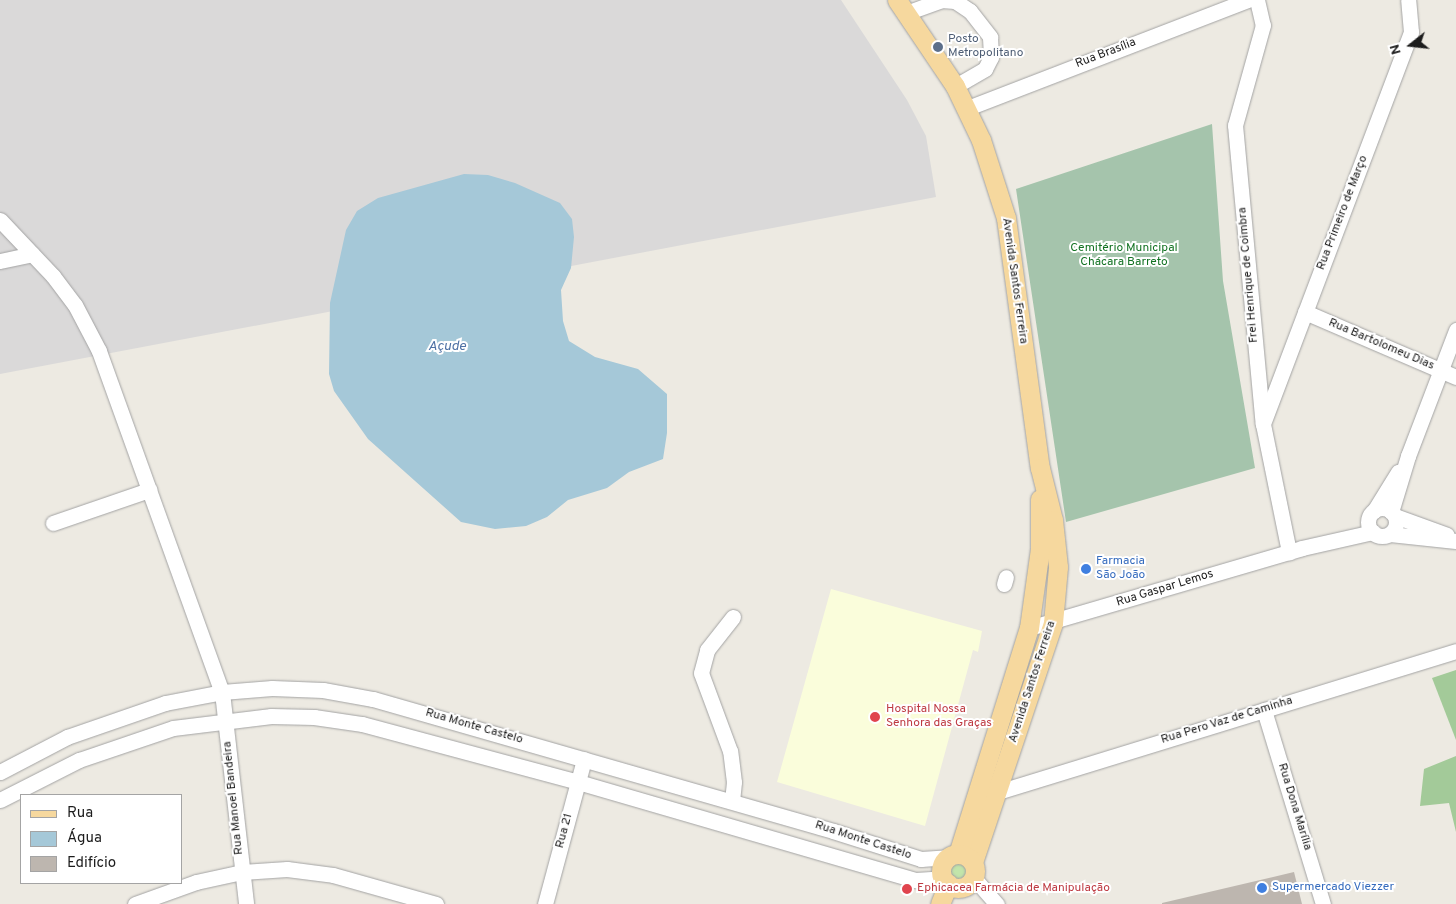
<!DOCTYPE html>
<meta charset="utf-8">
<style>
body{margin:0}
#map{position:relative;width:1456px;height:904px;overflow:hidden;background:#edeae2;font-family:Overpass,sans-serif}
div>[style]{position:absolute}
.residential>*{inset:0;background:#dad9d9}
.education>*{inset:0;background:#fafddb}
.grass>*{inset:0;background:#c2e5aa}
.round{border-radius:50%}
.forest>*{inset:0;background:#a3ca99}
.cemetery>*{inset:0;background:#a5c4ac}
.water>*{inset:0;background:#a5c8d8}
.building>*{inset:0;background:#bdb6af}
.roads{filter:drop-shadow(0 0 1px #a3a3a3) drop-shadow(0 0 1px #a3a3a3)}
.minor>*{height:15px;margin:-7.5px;padding:0 7.5px;transform-origin:7.5px;border-radius:7.5px;background:#fff}
.minor>.ring{margin:-7.5px;padding:0;box-sizing:content-box;background:none;border:15px solid #fff;border-radius:50%}
.major>*{height:19px;margin:-9.5px;padding:0 9.5px;transform-origin:9.5px;border-radius:9.5px;background:#f6d89e}
.major>.ring{margin:-9.5px;padding:0;box-sizing:content-box;background:none;border:19px solid #f6d89e;border-radius:50%}
.dots>*{width:14px;height:14px;translate:-50% -50%;box-sizing:border-box;border:2px solid #fff;border-radius:50%}
span{translate:-50% -50%;white-space:nowrap;text-align:center;line-height:1.15;-webkit-text-stroke:4px #fff;paint-order:stroke}
.service-label{font-size:12px;color:#4e5e75}
.left{translate:0 -50%;text-align:left}
.street-label{font-size:12px;color:#1c1c1c}
.park-label{font-size:12px;color:#127222}
.shop-label{font-size:12px;color:#366cbe}
.health-label{font-size:12px;color:#be3a42}
.water-label{font-size:14px;color:#4f72a5;font-style:italic}
.legend{position:absolute;left:20px;top:794px;width:162px;height:90px;box-sizing:border-box;background:#fff;border:1px solid #a4a4a4;margin:0;padding:6px 9px;list-style:none;font-size:15px;color:#1c1c1c}
.legend li{display:flex;align-items:center;gap:10px;height:25px}
.legend b{width:25px;border:1px solid #a4a4a4}
.north{position:absolute;left:1386px;top:20px;width:50px;height:50px;-webkit-text-stroke:4px #fff;paint-order:stroke;rotate:254deg;font-size:14px;font-weight:700;line-height:20px;text-align:center;color:#1c1c1c}
.north::after{content:'';display:block;margin:auto;width:18px;height:22px;background:#1c1c1c;clip-path:polygon(50% 0,100% 100%,50% 72%,0 100%)}
</style>
<div id="map">
<div class="residential">
<i style="clip-path:polygon(0 0,841px 0,907px 100px,926px 136px,936px 197px,0 374px)"></i>
</div>
<div class="education">
<i style="clip-path:polygon(831px 589px,982px 631px,978px 652px,973px 650px,925px 826px,777px 782px)"></i>
</div>
<div class="grass">
<i class="round" style="left:948px;top:859px;width:20px;height:20px"></i>
</div>
<div class="forest">
<i style="clip-path:polygon(1456px 670px,1456px 740px,1432px 678px)"></i>
<i style="clip-path:polygon(1456px 756px,1456px 832px,1449px 803px,1420px 806px,1424px 769px)"></i>
</div>
<div class="cemetery">
<i style="clip-path:polygon(1212px 124px,1223px 281px,1255px 468px,1066px 522px,1016px 189px)"></i>
</div>
<div class="water">
<i style="clip-path:polygon(464px 174px,488px 175px,515px 183px,560px 203px,572px 219px,574px 237px,571px 268px,561px 290px,563px 321px,569px 341px,595px 357px,638px 369px,667px 394px,667px 433px,663px 459px,629px 472px,607px 488px,568px 500px,547px 517px,526px 526px,495px 529px,461px 522px,368px 439px,334px 391px,329px 374px,330px 303px,346px 230px,357px 211px,378px 198px)"></i>
</div>
<div class="building">
<i style="clip-path:polygon(1294px 872px,1302px 904px,1162px 904px,1162px 903px)"></i>
</div>
<div class="roads">
<div class="minor">
<i style="left:1257px;top:0;width:26px;rotate:77deg"></i>
<i style="left:1263px;top:25px;width:104px;rotate:105.6deg"></i>
<i style="left:1235px;top:125px;width:300px;rotate:84.7deg"></i>
<i style="left:1263px;top:424px;width:131px;rotate:78.5deg"></i>
<i style="left:906px;top:13px;width:37px;rotate:-20deg"></i>
<i style="left:941px;top:0;width:14px;rotate:4deg"></i>
<i style="left:955px;top:1px;width:18px;rotate:34deg"></i>
<i style="left:970px;top:11px;width:33px;rotate:52deg"></i>
<i style="left:990px;top:37px;width:20px;rotate:87deg"></i>
<i style="left:991px;top:57px;width:13px;rotate:117deg"></i>
<i style="left:985px;top:69px;width:34px;rotate:150deg"></i>
<i style="left:965px;top:109px;width:303px;rotate:-21.1deg"></i>
<i style="left:0;top:220px;width:77px;rotate:46.6deg"></i>
<i style="left:53px;top:276px;width:36px;rotate:53deg"></i>
<i style="left:75px;top:305px;width:52px;rotate:62.4deg"></i>
<i style="left:99px;top:351px;width:363px;rotate:70.2deg"></i>
<i style="left:222px;top:692px;width:213px;rotate:83.5deg"></i>
<i style="left:0;top:261px;width:33px;rotate:-12deg"></i>
<i style="left:1305px;top:312px;width:164px;rotate:23.3deg"></i>
<i style="left:1264px;top:421px;width:416px;rotate:-69.3deg"></i>
<i style="left:1411px;top:32px;width:32px;rotate:-95deg"></i>
<i class="ring" style="left:1368px;top:508px;width:13px;height:13px"></i>
<i style="left:1374px;top:511px;width:46px;rotate:-58.4deg"></i>
<i style="left:1391px;top:512px;width:59px;rotate:-73.1deg"></i>
<i style="left:1408px;top:456px;width:135px;rotate:-69.1deg"></i>
<i style="left:1395px;top:516px;width:55px;rotate:20.1deg"></i>
<i style="left:53px;top:523px;width:102px;rotate:-19deg"></i>
<i style="left:1390px;top:534px;width:66px;rotate:6.1deg"></i>
<i style="left:1004px;top:584px;width:7px;rotate:-74deg"></i>
<i style="left:1029px;top:628px;width:284px;rotate:-16.3deg"></i>
<i style="left:1302px;top:548px;width:73px;rotate:-12.7deg"></i>
<i style="left:1264px;top:710px;width:203px;rotate:73.1deg"></i>
<i style="left:0;top:772px;width:76px;rotate:-27.6deg"></i>
<i style="left:67px;top:737px;width:104px;rotate:-19.1deg"></i>
<i style="left:165px;top:703px;width:58px;rotate:-10.9deg"></i>
<i style="left:222px;top:692px;width:50px;rotate:-4.6deg"></i>
<i style="left:272px;top:688px;width:51px;rotate:2.2deg"></i>
<i style="left:323px;top:690px;width:51px;rotate:10.2deg"></i>
<i style="left:373px;top:699px;width:479px;rotate:16deg"></i>
<i style="left:833px;top:831px;width:92px;rotate:17.7deg"></i>
<i style="left:921px;top:859px;width:27px;rotate:-4deg"></i>
<i style="left:998px;top:792px;width:479px;rotate:-17.1deg"></i>
<i style="left:0;top:800px;width:89px;rotate:-26.9deg"></i>
<i style="left:79px;top:760px;width:99px;rotate:-18.8deg"></i>
<i style="left:173px;top:728px;width:99px;rotate:-7deg"></i>
<i style="left:271px;top:716px;width:43px;rotate:1.3deg"></i>
<i style="left:314px;top:717px;width:49px;rotate:8.3deg"></i>
<i style="left:362px;top:724px;width:224px;rotate:15deg"></i>
<i style="left:578px;top:782px;width:352px;rotate:16.2deg"></i>
<i style="left:916px;top:880px;width:27px;rotate:-4deg"></i>
<i style="left:732px;top:801px;width:19px;rotate:-84deg"></i>
<i style="left:734px;top:782px;width:31px;rotate:-97deg"></i>
<i style="left:730px;top:751px;width:83px;rotate:-110.4deg"></i>
<i style="left:701px;top:673px;width:24px;rotate:-75deg"></i>
<i style="left:707px;top:650px;width:42px;rotate:-51.8deg"></i>
<i style="left:974px;top:878px;width:35px;rotate:49deg"></i>
<i style="left:135px;top:904px;width:65px;rotate:-19.8deg"></i>
<i style="left:196px;top:882px;width:47px;rotate:-12.3deg"></i>
<i style="left:242px;top:872px;width:45px;rotate:-3.8deg"></i>
<i style="left:287px;top:869px;width:46px;rotate:7.4deg"></i>
<i style="left:333px;top:875px;width:107px;rotate:15.7deg"></i>
<i style="left:545px;top:904px;width:150px;rotate:-74.9deg"></i>
</div>
<div class="major">
<i style="left:897px;top:0;width:104px;rotate:56deg"></i>
<i style="left:955px;top:86px;width:60px;rotate:64.3deg"></i>
<i style="left:981px;top:140px;width:82px;rotate:72.2deg"></i>
<i style="left:1006px;top:218px;width:252px;rotate:82.3deg"></i>
<i style="left:1040px;top:468px;width:54px;rotate:76deg"></i>
<i style="left:1053px;top:520px;width:47px;rotate:83.9deg"></i>
<i style="left:1058px;top:567px;width:56px;rotate:95.1deg"></i>
<i style="left:1053px;top:623px;width:252px;rotate:108.5deg"></i>
<i style="left:958px;top:854px;width:237px;rotate:-72.6deg"></i>
<i style="left:1029px;top:628px;width:80px;rotate:-82.1deg"></i>
<i style="left:1040px;top:549px;width:50px;rotate:-90deg"></i>
<i class="ring" style="left:941px;top:854px;width:15px;height:15px"></i>
<i style="left:940px;top:904px;width:22px;rotate:-68deg"></i>
</div>
</div>
<div class="dots">
<i style="left:938px;top:47px;background:#5c6f8a"></i>
<i style="left:1086px;top:569px;background:#3f7fe0"></i>
<i style="left:875px;top:717px;background:#e0444e"></i>
<i style="left:1262px;top:888px;background:#3f7fe0"></i>
<i style="left:907px;top:889px;background:#e0444e"></i>
</div>
<div class="service-label">
<span class="left" style="left:948px;top:47px">Posto<br>Metropolitano</span>
</div>
<div class="street-label">
<span style="left:1106px;top:54px;rotate:-21deg">Rua Brasília</span>
<span style="left:1343px;top:213px;rotate:-69deg">Rua Primeiro de Março</span>
<span style="left:1249px;top:275px;rotate:-95deg">Frei Henrique de Coimbra</span>
<span style="left:1014px;top:281px;rotate:82deg">Avenida Santos Ferreira</span>
<span style="left:1381px;top:345px;rotate:23deg">Rua Bartolomeu Dias</span>
<span style="left:1165px;top:589px;rotate:-17deg">Rua Gaspar Lemos</span>
<span style="left:1033px;top:682px;rotate:-72deg">Avenida Santos Ferreira</span>
<span style="left:1227px;top:721px;rotate:-17deg">Rua Pero Vaz de Caminha</span>
<span style="left:474px;top:727px;rotate:16deg">Rua Monte Castelo</span>
<span style="left:234px;top:798px;rotate:-96deg">Rua Manoel Bandeira</span>
<span style="left:1294px;top:807px;rotate:73deg">Rua Dona Marília</span>
<span style="left:565px;top:831px;rotate:-75deg">Rua 21</span>
<span style="left:863px;top:841px;rotate:18deg">Rua Monte Castelo</span>
</div>
<div class="park-label">
<span style="left:1124px;top:256px">Cemitério Municipal<br>Chácara Barreto</span>
</div>
<div class="shop-label">
<span class="left" style="left:1096px;top:569px">Farmacia<br>São João</span>
<span class="left" style="left:1272px;top:888px">Supermercado Viezzer</span>
</div>
<div class="health-label">
<span class="left" style="left:886px;top:717px">Hospital Nossa<br>Senhora das Graças</span>
<span class="left" style="left:917px;top:889px">Ephicacea Farmácia de Manipulação</span>
</div>
<div class="water-label">
<span style="left:447px;top:347px">Açude</span>
</div>
<ul class="legend">
<li><b style="height:6px;background:#f6d89e"></b>Rua</li>
<li><b style="height:14px;background:#a5c8d8"></b>Água</li>
<li><b style="height:14px;background:#bdb6af"></b>Edifício</li>
</ul>
<div class="north">N</div>
</div>
